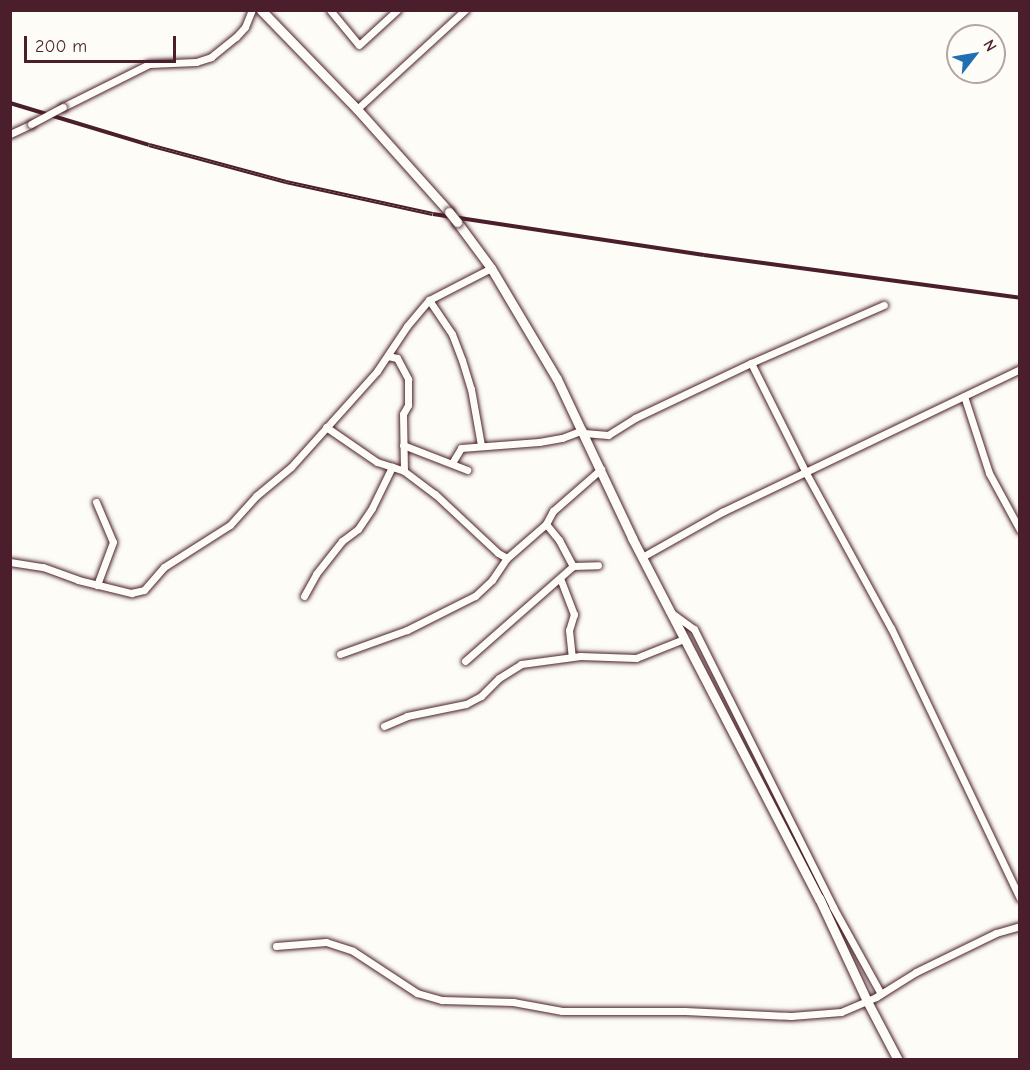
<!DOCTYPE html>
<style>
body{margin:0}
#map{position:relative;width:1030px;height:1070px;overflow:hidden;background:#fdfcf7;font-family:"Comic Neue",sans-serif}
div>[style]{position:absolute}
.roads{filter:drop-shadow(0 0 2px #4a1f2b) drop-shadow(0 0 2px #4a1f2b)}
.minor>*{height:7px;margin:-3.5px;padding:0 3.5px;transform-origin:3.5px;border-radius:3.5px;background:#fdfcf7}
.major>*{height:9px;margin:-4.5px;padding:0 4.5px;transform-origin:4.5px;border-radius:4.5px;background:#fdfcf7}
.rail>*{height:4px;margin-top:-2px;transform-origin:0;background:repeating-linear-gradient(90deg,#fdfcf7 0 4.5px,#4a1f2b 0 9px);box-sizing:border-box;border-block:2px solid #4a1f2b}
.bridges{filter:drop-shadow(0 0 2px #4a1f2b) drop-shadow(0 0 2px #4a1f2b)}
.minor-bridge>*{height:7px;margin:-3.5px;padding:0 3.5px;transform-origin:3.5px;border-radius:3.5px;background:#fdfcf7}
.major-bridge>*{height:9px;margin:-4.5px;padding:0 4.5px;transform-origin:4.5px;border-radius:4.5px;background:#fdfcf7}
span{translate:-50% -50%;white-space:nowrap;text-align:center;line-height:1.15;-webkit-text-stroke:4.5px #fdfcf7;paint-order:stroke}
.frame{position:absolute;inset:0;border:12px solid #4a1f2b;pointer-events:none}
.north{position:absolute;left:946px;top:24px;width:60px;height:60px;box-sizing:border-box;background:#fdfcf7;border:2px solid #b5a4a5;border-radius:50%;rotate:59deg;font-size:16px;font-weight:700;line-height:24px;text-align:center;color:#4a1f2b}
.north::after{content:'';display:block;margin:auto;width:21px;height:27px;background:#1f6fb2;clip-path:polygon(50% 0,100% 100%,50% 72%,0 100%)}
.scale{position:absolute;left:24px;top:36px;width:152px;height:27px;box-sizing:border-box;border:3px solid #4a1f2b;border-top:0;padding-left:8px;font-size:18px;line-height:21px;white-space:nowrap;color:#4a1f2b;-webkit-text-stroke:4px #fdfcf7;paint-order:stroke}
</style>
<div id="map">
<div class="roads">
<div class="minor">
<i style="left:330px;top:10px;width:45px;rotate:50.4deg"></i>
<i style="left:359px;top:45px;width:52px;rotate:-42.6deg"></i>
<i style="left:63px;top:107px;width:96px;rotate:-26.6deg"></i>
<i style="left:149px;top:64px;width:47px;rotate:-2.4deg"></i>
<i style="left:196px;top:62px;width:16px;rotate:-18deg"></i>
<i style="left:211px;top:57px;width:32px;rotate:-39deg"></i>
<i style="left:236px;top:37px;width:13px;rotate:-48deg"></i>
<i style="left:245px;top:27px;width:18px;rotate:-68deg"></i>
<i style="left:357px;top:109px;width:147px;rotate:-42.5deg"></i>
<i style="left:10px;top:134px;width:23px;rotate:-25deg"></i>
<i style="left:429px;top:300px;width:41px;rotate:55.9deg"></i>
<i style="left:452px;top:334px;width:28px;rotate:69deg"></i>
<i style="left:462px;top:360px;width:30px;rotate:73deg"></i>
<i style="left:471px;top:389px;width:57px;rotate:79.9deg"></i>
<i style="left:388px;top:356px;width:9px;rotate:13deg"></i>
<i style="left:397px;top:358px;width:24px;rotate:62deg"></i>
<i style="left:408px;top:379px;width:26px;rotate:90deg"></i>
<i style="left:408px;top:405px;width:10px;rotate:119deg"></i>
<i style="left:403px;top:414px;width:57px;rotate:89deg"></i>
<i style="left:751px;top:363px;width:123px;rotate:63.4deg"></i>
<i style="left:806px;top:473px;width:177px;rotate:61.3deg"></i>
<i style="left:891px;top:628px;width:299px;rotate:64.5deg"></i>
<i style="left:964px;top:396px;width:81px;rotate:72deg"></i>
<i style="left:989px;top:473px;width:65px;rotate:61.5deg"></i>
<i style="left:326px;top:427px;width:62px;rotate:34.5deg"></i>
<i style="left:377px;top:462px;width:28px;rotate:18deg"></i>
<i style="left:404px;top:471px;width:39px;rotate:37deg"></i>
<i style="left:435px;top:494px;width:86px;rotate:43.1deg"></i>
<i style="left:498px;top:553px;width:10px;rotate:29deg"></i>
<i style="left:584px;top:433px;width:24px;rotate:5deg"></i>
<i style="left:608px;top:435px;width:32px;rotate:-32deg"></i>
<i style="left:635px;top:418px;width:128px;rotate:-25.4deg"></i>
<i style="left:751px;top:363px;width:145px;rotate:-23.6deg"></i>
<i style="left:403px;top:445px;width:69px;rotate:21.3deg"></i>
<i style="left:452px;top:463px;width:17px;rotate:-59deg"></i>
<i style="left:461px;top:448px;width:78px;rotate:-4.4deg"></i>
<i style="left:539px;top:442px;width:23px;rotate:-10deg"></i>
<i style="left:562px;top:438px;width:22px;rotate:-21deg"></i>
<i style="left:96px;top:502px;width:43px;rotate:67deg"></i>
<i style="left:113px;top:542px;width:46px;rotate:110.4deg"></i>
<i style="left:546px;top:524px;width:21px;rotate:51deg"></i>
<i style="left:559px;top:540px;width:30px;rotate:62deg"></i>
<i style="left:642px;top:557px;width:92px;rotate:-29.4deg"></i>
<i style="left:722px;top:512px;width:331px;rotate:-25.6deg"></i>
<i style="left:10px;top:562px;width:33px;rotate:9deg"></i>
<i style="left:43px;top:567px;width:37px;rotate:20deg"></i>
<i style="left:78px;top:580px;width:55px;rotate:13.8deg"></i>
<i style="left:131px;top:593px;width:13px;rotate:-13deg"></i>
<i style="left:144px;top:590px;width:30px;rotate:-49deg"></i>
<i style="left:164px;top:567px;width:78px;rotate:-32.5deg"></i>
<i style="left:230px;top:525px;width:39px;rotate:-48deg"></i>
<i style="left:256px;top:496px;width:45px;rotate:-39.6deg"></i>
<i style="left:291px;top:467px;width:129px;rotate:-48.1deg"></i>
<i style="left:377px;top:371px;width:54px;rotate:-56.3deg"></i>
<i style="left:407px;top:326px;width:34px;rotate:-50deg"></i>
<i style="left:429px;top:300px;width:70px;rotate:-27.3deg"></i>
<i style="left:560px;top:578px;width:39px;rotate:69deg"></i>
<i style="left:574px;top:614px;width:17px;rotate:107deg"></i>
<i style="left:569px;top:630px;width:27px;rotate:84deg"></i>
<i style="left:304px;top:596px;width:25px;rotate:-61deg"></i>
<i style="left:316px;top:574px;width:42px;rotate:-51.8deg"></i>
<i style="left:342px;top:541px;width:20px;rotate:-37deg"></i>
<i style="left:358px;top:529px;width:25px;rotate:-56deg"></i>
<i style="left:372px;top:508px;width:46px;rotate:-64deg"></i>
<i style="left:669px;top:611px;width:31px;rotate:36deg"></i>
<i style="left:694px;top:629px;width:311px;rotate:63.4deg"></i>
<i style="left:833px;top:907px;width:99px;rotate:61.1deg"></i>
<i style="left:340px;top:654px;width:71px;rotate:-19.7deg"></i>
<i style="left:407px;top:630px;width:76px;rotate:-26.6deg"></i>
<i style="left:475px;top:596px;width:23px;rotate:-43deg"></i>
<i style="left:492px;top:580px;width:27px;rotate:-56deg"></i>
<i style="left:507px;top:558px;width:52px;rotate:-41.1deg"></i>
<i style="left:546px;top:524px;width:15px;rotate:-62deg"></i>
<i style="left:553px;top:511px;width:64px;rotate:-41.2deg"></i>
<i style="left:465px;top:661px;width:144px;rotate:-41.3deg"></i>
<i style="left:573px;top:566px;width:25px;rotate:-2deg"></i>
<i style="left:384px;top:726px;width:25px;rotate:-23deg"></i>
<i style="left:407px;top:716px;width:60px;rotate:-11.5deg"></i>
<i style="left:466px;top:704px;width:17px;rotate:-28deg"></i>
<i style="left:481px;top:696px;width:25px;rotate:-45deg"></i>
<i style="left:499px;top:678px;width:26px;rotate:-32deg"></i>
<i style="left:521px;top:664px;width:60px;rotate:-7.7deg"></i>
<i style="left:580px;top:656px;width:56px;rotate:2deg"></i>
<i style="left:636px;top:658px;width:52px;rotate:-21.6deg"></i>
<i style="left:276px;top:946px;width:50px;rotate:-4.6deg"></i>
<i style="left:326px;top:942px;width:28px;rotate:18deg"></i>
<i style="left:353px;top:951px;width:77px;rotate:33.3deg"></i>
<i style="left:417px;top:993px;width:26px;rotate:16deg"></i>
<i style="left:442px;top:1000px;width:71px;rotate:1.6deg"></i>
<i style="left:513px;top:1002px;width:50px;rotate:10.4deg"></i>
<i style="left:562px;top:1011px;width:123px"></i>
<i style="left:685px;top:1011px;width:106px;rotate:2.7deg"></i>
<i style="left:791px;top:1016px;width:50px;rotate:-4.6deg"></i>
<i style="left:841px;top:1012px;width:38px;rotate:-23deg"></i>
<i style="left:876px;top:997px;width:47px;rotate:-32deg"></i>
<i style="left:916px;top:972px;width:89px;rotate:-26deg"></i>
<i style="left:996px;top:933px;width:25px;rotate:-16deg"></i>
</div>
<div class="major">
<i style="left:261px;top:10px;width:138px;rotate:45.9deg"></i>
<i style="left:357px;top:109px;width:138px;rotate:48.2deg"></i>
<i style="left:457px;top:222px;width:57px;rotate:53.5deg"></i>
<i style="left:491px;top:268px;width:129px;rotate:59.3deg"></i>
<i style="left:557px;top:379px;width:176px;rotate:64.7deg"></i>
<i style="left:632px;top:538px;width:406px;rotate:62.6deg"></i>
<i style="left:819px;top:898px;width:114px;rotate:65deg"></i>
<i style="left:867px;top:1001px;width:67px;rotate:62.3deg"></i>
</div>
</div>
<div class="rail">
<i style="left:10px;top:103px;width:145px;rotate:16.8deg"></i>
<i style="left:149px;top:145px;width:142px;rotate:15.1deg"></i>
<i style="left:286px;top:182px;width:150px;rotate:12.3deg"></i>
<i style="left:433px;top:214px;width:274px;rotate:8.6deg"></i>
<i style="left:704px;top:255px;width:319px;rotate:7.7deg"></i>
</div>
<div class="bridges">
<div class="minor-bridge">
<i style="left:31px;top:124px;width:36px;rotate:-28deg"></i>
</div>
<div class="major-bridge">
<i style="left:449px;top:212px;width:13px;rotate:51deg"></i>
</div>
</div>
<div class="frame"></div>
<div class="north">N</div>
<div class="scale">200 m</div>
</div>
